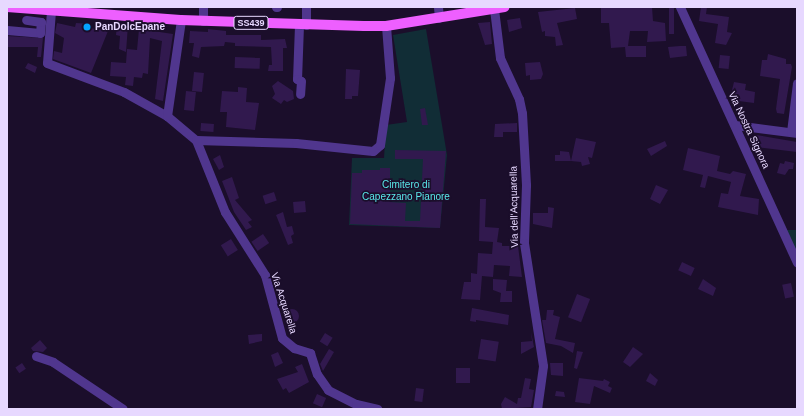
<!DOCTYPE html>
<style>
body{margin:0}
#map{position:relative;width:804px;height:416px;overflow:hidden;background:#1b0e2b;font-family:Arial,sans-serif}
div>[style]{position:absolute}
.green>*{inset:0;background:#112d36}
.building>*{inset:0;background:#31194e;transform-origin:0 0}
.round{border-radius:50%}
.minor>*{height:9px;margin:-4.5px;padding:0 4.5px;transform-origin:4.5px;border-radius:4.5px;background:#50368e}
.major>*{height:10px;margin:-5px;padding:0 5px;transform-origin:5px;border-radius:5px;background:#ee5fff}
.dots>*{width:11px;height:11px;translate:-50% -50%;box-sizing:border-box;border:2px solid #1b0e2b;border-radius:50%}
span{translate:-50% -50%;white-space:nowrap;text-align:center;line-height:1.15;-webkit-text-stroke:3.5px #1b0e2b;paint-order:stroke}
.shield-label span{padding:1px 3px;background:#1b0e2b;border:1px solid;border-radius:3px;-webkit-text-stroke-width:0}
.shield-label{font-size:9px;color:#e7d8ff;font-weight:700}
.poi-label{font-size:10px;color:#e7d8ff;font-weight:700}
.left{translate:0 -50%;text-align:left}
.street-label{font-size:10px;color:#e7d8ff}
.park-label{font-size:10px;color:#59e8ea}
.frame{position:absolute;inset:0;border:8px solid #e7d8ff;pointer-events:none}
</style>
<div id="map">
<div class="green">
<i style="clip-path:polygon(426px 29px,447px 155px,440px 228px,349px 225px,352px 158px,384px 158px,386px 125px,407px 122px,393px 35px)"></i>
<i style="clip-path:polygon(787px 230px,797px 230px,797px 256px,788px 235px)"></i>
</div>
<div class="building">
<i style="clip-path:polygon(601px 7px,652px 7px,653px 21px,665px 23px,666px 41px,647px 42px,648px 31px,630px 31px,628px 46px,646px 46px,646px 57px,626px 57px,625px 47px,611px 48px,609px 23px,601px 23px)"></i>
<i style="left:669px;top:7px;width:5px;height:27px"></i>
<i style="clip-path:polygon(701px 7px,707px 7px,706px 14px,729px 17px,727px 32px,732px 33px,726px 45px,715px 43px,718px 24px,699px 21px)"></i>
<i style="clip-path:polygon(575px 8px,577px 19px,557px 23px,563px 45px,556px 46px,555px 37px,545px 36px,545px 31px,542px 32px,538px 12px)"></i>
<i style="clip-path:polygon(520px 18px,522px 28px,509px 32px,507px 20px)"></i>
<i style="clip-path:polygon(490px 22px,492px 44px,485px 45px,478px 23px)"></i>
<i style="clip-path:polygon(57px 23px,75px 27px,76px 23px,91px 24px,90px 28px,108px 31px,91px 73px,53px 59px,54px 51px,62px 53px,64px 38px,55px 33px)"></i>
<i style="clip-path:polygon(117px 24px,128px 25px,126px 52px,119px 49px,120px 36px,116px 35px)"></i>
<i style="clip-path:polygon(139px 29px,173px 34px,163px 101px,155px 99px,162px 41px,150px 38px,148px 74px,143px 73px,142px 78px,134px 77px,133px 86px,125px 85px,126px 77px,110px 76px,111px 62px,126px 63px,127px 49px,137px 50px)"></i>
<i style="clip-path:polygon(208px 29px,226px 31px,226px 35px,261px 35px,261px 40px,285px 39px,287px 48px,283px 48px,283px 71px,268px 71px,269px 65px,272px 65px,271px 47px,235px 46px,235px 43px,225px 42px,224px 46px,201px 47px,199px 58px,192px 56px,194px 43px,189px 43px,190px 31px,208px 32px)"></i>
<i style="clip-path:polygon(7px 36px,43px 38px,41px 57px,37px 57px,38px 47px,7px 47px)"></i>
<i style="clip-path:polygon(680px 46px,686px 46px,687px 56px,670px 58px,668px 47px)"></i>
<i style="clip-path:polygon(768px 54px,786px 59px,786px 64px,791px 64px,792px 67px,784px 114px,777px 113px,776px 109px,780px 79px,760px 76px,762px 60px,767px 60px)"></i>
<i style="left:720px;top:55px;width:10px;height:13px;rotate:6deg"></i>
<i style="left:235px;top:57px;width:25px;height:11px;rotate:2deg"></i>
<i style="clip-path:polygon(540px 62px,543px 74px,541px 79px,530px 80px,530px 75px,526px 76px,525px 63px)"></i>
<i style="clip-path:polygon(28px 63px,37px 67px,35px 73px,25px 68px)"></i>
<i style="clip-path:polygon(346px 69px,360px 70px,358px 96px,352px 96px,352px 99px,345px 99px)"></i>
<i style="left:194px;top:72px;width:10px;height:19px;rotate:6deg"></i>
<i style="clip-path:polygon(278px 81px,293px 91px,294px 99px,287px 102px,284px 100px,281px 104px,272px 98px,275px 94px,272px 86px)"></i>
<i style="clip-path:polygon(734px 82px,746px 84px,745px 90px,755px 92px,754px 103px,739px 101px,740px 96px,731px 94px)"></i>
<i style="clip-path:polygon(238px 87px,247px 88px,246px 102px,259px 103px,255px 130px,226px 127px,227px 112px,220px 112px,222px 91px,238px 92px)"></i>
<i style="left:186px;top:91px;width:10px;height:19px;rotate:6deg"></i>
<i style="clip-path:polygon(425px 108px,428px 125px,422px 125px,420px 109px)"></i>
<i style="left:201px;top:123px;width:13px;height:8px;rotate:4deg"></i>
<i style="clip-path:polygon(517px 123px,517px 132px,503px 132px,503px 137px,494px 137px,495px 124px)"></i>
<i style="clip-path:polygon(756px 135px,797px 142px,797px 152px,755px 147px)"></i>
<i style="clip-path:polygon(576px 138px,596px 142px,592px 158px,588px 157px,590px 164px,582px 166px,581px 162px,571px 161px)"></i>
<i style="clip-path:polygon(665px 141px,667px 146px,651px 156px,647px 149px)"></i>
<i style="clip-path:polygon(688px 148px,720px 156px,717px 171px,730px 174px,733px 171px,746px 174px,740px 196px,759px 199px,758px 215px,718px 207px,721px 193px,728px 194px,731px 182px,708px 176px,705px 188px,700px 187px,703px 175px,683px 170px)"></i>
<i style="clip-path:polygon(395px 150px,446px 151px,440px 228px,350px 224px,352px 173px,362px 173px,362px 170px,380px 170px,380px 168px,390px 168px,390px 202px,406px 203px,405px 221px,420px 221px,423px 159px,395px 159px)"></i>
<i style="clip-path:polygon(560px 151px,569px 152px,571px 161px,555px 161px,555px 155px,560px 155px)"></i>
<i style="clip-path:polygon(220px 155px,224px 167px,219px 170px,213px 159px)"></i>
<i style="clip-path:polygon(785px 161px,794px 163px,793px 169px,789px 169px,785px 175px,777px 173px,780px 163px,784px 164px)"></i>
<i style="clip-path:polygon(232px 177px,239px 198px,235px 200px,252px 220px,248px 222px,252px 227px,246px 230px,234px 212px,222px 181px)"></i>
<i style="clip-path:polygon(656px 185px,668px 190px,660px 204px,650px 199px)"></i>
<i style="left:274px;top:192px;width:9px;height:12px;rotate:72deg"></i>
<i style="clip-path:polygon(480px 199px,486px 199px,485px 227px,499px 228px,497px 242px,502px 243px,502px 246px,518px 246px,522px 277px,509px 276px,510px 266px,494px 265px,493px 277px,482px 276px,480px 300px,461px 299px,464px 282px,471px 282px,471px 273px,477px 274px,478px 253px,492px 254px,493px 242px,479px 241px)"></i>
<i style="left:305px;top:201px;width:11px;height:12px;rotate:85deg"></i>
<i style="clip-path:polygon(548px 207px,554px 208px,552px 228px,533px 224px,533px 213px,548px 213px)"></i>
<i style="clip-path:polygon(283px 212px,287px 227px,292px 226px,294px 234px,291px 236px,293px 243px,288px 245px,276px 215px)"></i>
<i style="left:263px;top:234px;width:11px;height:14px;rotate:56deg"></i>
<i style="left:231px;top:239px;width:13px;height:12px;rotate:58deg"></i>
<i style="left:682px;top:262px;width:14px;height:9px;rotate:25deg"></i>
<i style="clip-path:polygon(493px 279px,507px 280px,506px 291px,512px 291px,512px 302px,500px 302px,501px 293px,493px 290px)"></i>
<i style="clip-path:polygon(703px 279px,716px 288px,713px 296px,698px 289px)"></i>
<i style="left:791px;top:283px;width:14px;height:9px;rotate:78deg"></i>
<i style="left:577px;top:294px;width:14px;height:25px;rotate:21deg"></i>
<i style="clip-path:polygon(472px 308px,509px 315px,508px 325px,476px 320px,476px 322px,470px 321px)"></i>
<i class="round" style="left:285px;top:309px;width:14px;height:14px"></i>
<i style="clip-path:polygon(547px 310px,554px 310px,553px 315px,560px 317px,555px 339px,575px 343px,573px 353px,561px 346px,546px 343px,542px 320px,546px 320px)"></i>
<i style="clip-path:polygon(531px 332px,534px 347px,521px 354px,521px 342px,532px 341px)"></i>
<i style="left:325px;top:333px;width:9px;height:10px;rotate:32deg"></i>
<i style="clip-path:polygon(262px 334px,262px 341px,249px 344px,248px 335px)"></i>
<i style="left:481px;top:339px;width:18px;height:20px;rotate:9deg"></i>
<i style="clip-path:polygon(40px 340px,47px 348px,43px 352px,33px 351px,31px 348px)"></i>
<i style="clip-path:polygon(633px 347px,643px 354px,630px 367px,623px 362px)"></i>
<i style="clip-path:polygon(329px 349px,334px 352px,323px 371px,320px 364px)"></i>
<i style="clip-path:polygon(577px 351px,583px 352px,577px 369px,574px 368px)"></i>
<i style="clip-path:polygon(278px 352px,283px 363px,275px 367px,271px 355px)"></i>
<i style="left:22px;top:363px;width:7px;height:8px;rotate:56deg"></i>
<i style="clip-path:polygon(550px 363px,563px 363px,563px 376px,551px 375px)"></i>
<i style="clip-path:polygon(302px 364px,309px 382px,289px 393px,286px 388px,283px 390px,277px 379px,298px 372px,295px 367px)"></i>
<i style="left:456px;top:368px;width:14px;height:15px"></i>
<i style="clip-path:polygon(650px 373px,658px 380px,655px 386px,646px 381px)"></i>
<i style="clip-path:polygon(525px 378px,531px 379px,529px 389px,534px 390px,531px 407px,502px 409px,501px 404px,505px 397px,517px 404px,518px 398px,521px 398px)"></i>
<i style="clip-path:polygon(579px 378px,603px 381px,604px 379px,610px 382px,608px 386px,612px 388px,610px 393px,594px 386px,590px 404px,575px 402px)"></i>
<i style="left:416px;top:388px;width:8px;height:13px;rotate:7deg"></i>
<i style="clip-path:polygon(556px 391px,564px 392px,565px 397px,555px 396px)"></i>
<i style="left:317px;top:394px;width:10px;height:10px;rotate:24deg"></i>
</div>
<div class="minor">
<i style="left:276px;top:7px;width:1px"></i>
<i style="left:306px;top:7px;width:18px;rotate:90deg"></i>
<i style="left:438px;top:7px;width:11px;rotate:85deg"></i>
<i style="left:680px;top:7px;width:281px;rotate:65.4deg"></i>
<i style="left:494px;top:9px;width:49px;rotate:83deg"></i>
<i style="left:500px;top:58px;width:45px;rotate:65.1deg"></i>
<i style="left:519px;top:99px;width:14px;rotate:78deg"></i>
<i style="left:522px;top:113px;width:72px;rotate:86.8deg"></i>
<i style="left:526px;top:185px;width:58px;rotate:92deg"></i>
<i style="left:524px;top:243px;width:124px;rotate:81.2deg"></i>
<i style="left:543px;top:366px;width:43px;rotate:97.9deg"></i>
<i style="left:51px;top:11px;width:52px;rotate:94.4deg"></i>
<i style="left:47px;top:63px;width:82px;rotate:20.6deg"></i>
<i style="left:124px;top:92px;width:49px;rotate:29.2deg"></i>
<i style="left:167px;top:116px;width:38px;rotate:40deg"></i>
<i style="left:196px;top:140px;width:100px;rotate:1.7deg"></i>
<i style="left:296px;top:143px;width:77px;rotate:5.9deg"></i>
<i style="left:373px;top:151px;width:9px;rotate:-41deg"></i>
<i style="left:380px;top:145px;width:68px;rotate:-81.5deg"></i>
<i style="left:390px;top:78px;width:52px;rotate:-94.4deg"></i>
<i style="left:203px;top:21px;width:14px;rotate:-90deg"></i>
<i style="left:299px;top:25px;width:54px;rotate:92.1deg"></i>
<i style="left:297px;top:79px;width:4px;rotate:27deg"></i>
<i style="left:301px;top:81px;width:13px;rotate:94deg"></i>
<i style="left:7px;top:30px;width:33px;rotate:5deg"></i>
<i style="left:40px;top:33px;width:11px;rotate:-85deg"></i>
<i style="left:41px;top:22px;width:15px;rotate:-172deg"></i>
<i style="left:167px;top:116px;width:97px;rotate:-81.7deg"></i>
<i style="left:735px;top:125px;width:63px;rotate:7.4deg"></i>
<i style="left:791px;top:132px;width:49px;rotate:-83deg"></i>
<i style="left:196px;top:140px;width:78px;rotate:68.1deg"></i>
<i style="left:225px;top:212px;width:75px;rotate:57.6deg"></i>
<i style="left:265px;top:275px;width:65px;rotate:74.9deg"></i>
<i style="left:282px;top:338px;width:16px;rotate:40deg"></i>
<i style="left:294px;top:348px;width:17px;rotate:17deg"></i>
<i style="left:310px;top:353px;width:22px;rotate:72deg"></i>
<i style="left:317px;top:374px;width:19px;rotate:55deg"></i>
<i style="left:328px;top:390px;width:31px;rotate:27deg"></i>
<i style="left:356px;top:404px;width:22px;rotate:13deg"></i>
<i style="left:36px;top:356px;width:18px;rotate:19deg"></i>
<i style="left:53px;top:362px;width:84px;rotate:33.9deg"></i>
</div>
<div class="major">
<i style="left:7px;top:7px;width:174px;rotate:4.3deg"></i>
<i style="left:181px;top:20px;width:183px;rotate:1.9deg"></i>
<i style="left:364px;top:26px;width:22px"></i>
<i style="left:386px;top:26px;width:120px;rotate:-9.1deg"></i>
</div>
<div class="dots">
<i style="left:87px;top:27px;background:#04a3ff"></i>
</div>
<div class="shield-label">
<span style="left:251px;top:23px">SS439</span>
</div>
<div class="poi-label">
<span class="left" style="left:95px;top:27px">PanDolcEpane</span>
</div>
<div class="street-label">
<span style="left:749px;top:130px;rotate:65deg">Via Nostra Signora</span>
<span style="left:514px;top:207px;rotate:-91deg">Via dell'Acquarella</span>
<span style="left:284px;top:303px;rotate:72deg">Via Acquarella</span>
</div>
<div class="park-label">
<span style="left:406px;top:190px">Cimitero di<br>Capezzano Pianore</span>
</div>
<div class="frame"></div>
</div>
